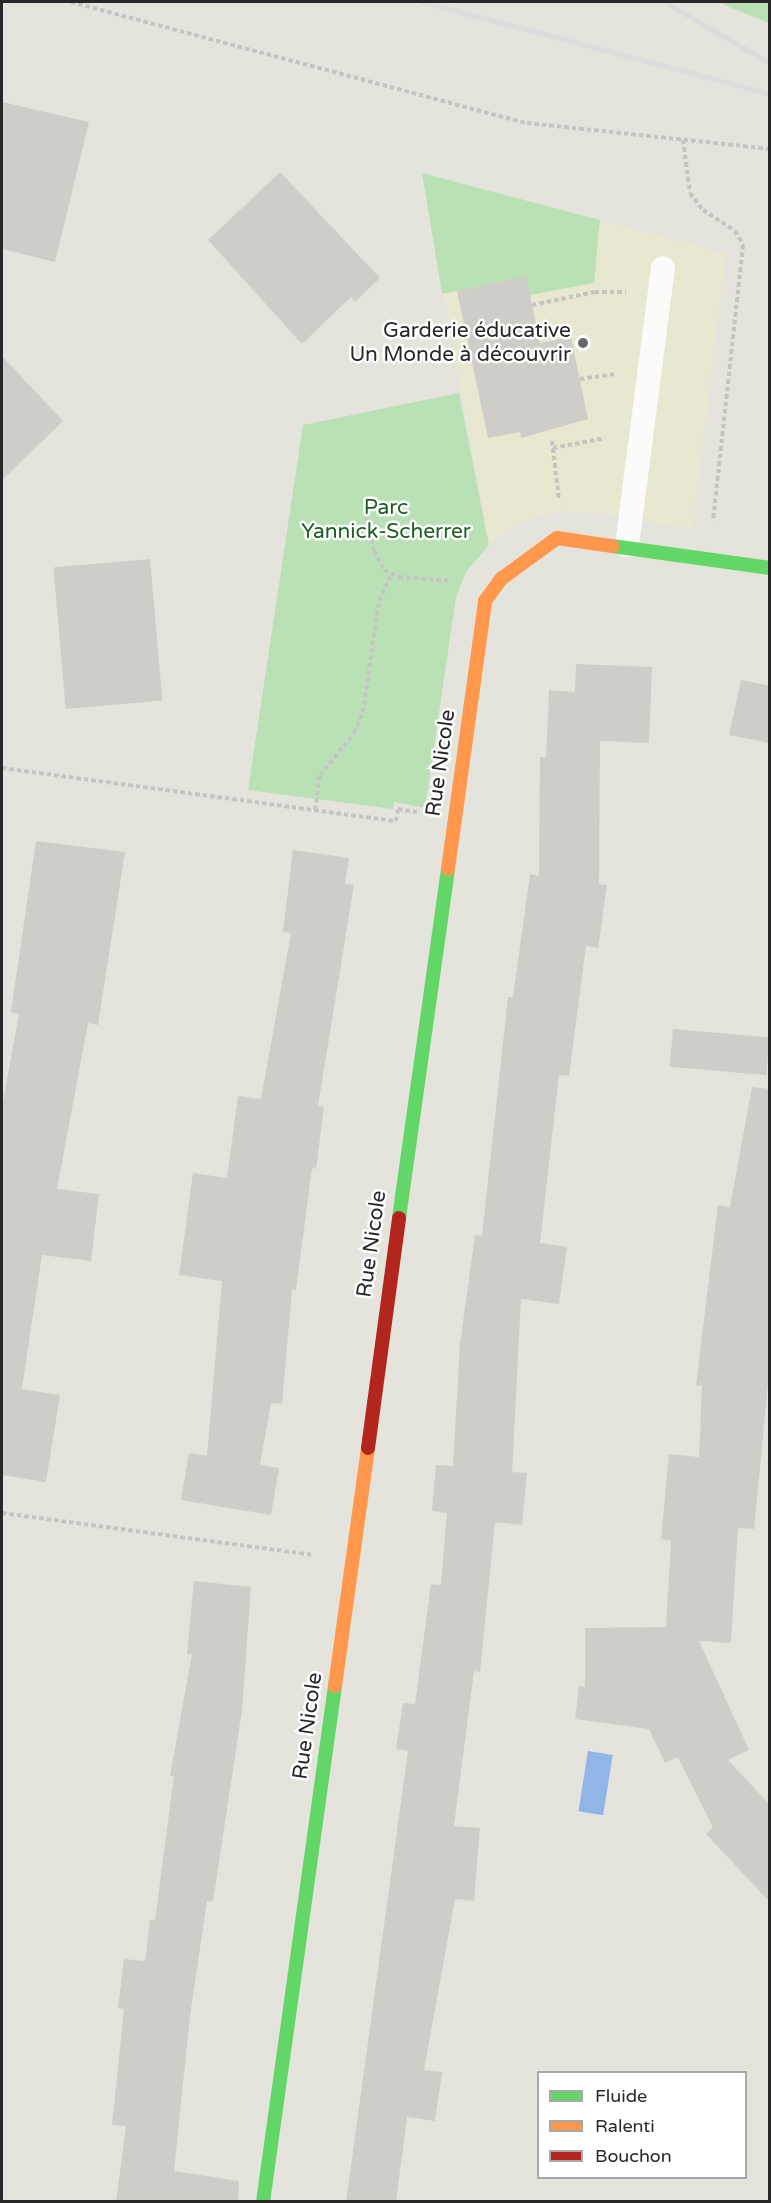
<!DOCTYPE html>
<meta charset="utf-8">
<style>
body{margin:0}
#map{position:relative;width:771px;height:2203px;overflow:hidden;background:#e5e4dc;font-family:"Varela Round",sans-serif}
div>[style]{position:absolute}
.education>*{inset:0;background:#e8e8d0}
.green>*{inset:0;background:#bae1b5}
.water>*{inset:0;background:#90b5e6;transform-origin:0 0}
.building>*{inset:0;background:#cecdc7;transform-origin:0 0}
.path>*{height:4px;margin-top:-2px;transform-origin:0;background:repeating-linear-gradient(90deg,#c4c4c3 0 4.5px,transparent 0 7.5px)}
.lane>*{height:24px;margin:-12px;padding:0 12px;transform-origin:12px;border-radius:12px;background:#fbfbfa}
.fast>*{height:14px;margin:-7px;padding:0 7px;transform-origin:7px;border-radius:7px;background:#63d668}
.slow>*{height:14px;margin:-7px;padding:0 7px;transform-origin:7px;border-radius:7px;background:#ff974d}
.jam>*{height:14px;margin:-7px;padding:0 7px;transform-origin:7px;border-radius:7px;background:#b3261e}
.rail>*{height:4.5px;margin:-2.25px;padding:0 2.25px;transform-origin:2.25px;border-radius:2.25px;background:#dcdcdd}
.dots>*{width:16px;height:16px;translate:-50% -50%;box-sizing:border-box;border:3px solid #fff;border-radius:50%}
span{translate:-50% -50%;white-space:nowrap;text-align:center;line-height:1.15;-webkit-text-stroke:5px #fff;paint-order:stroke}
.poi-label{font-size:21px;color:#272727}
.right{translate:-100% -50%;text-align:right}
.park-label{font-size:21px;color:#1b6022}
.street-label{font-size:21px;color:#272727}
.frame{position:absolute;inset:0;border:3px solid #272727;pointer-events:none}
.legend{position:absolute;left:537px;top:2071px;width:210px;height:108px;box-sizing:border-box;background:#fff;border:2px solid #a9a9a9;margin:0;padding:8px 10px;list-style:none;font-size:18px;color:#272727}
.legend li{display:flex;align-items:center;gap:12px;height:30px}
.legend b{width:30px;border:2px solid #a9a9a9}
</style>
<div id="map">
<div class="education">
<i style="clip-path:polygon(422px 173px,726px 254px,692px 529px,600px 513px,560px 511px,521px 522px,489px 545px)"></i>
</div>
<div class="green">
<i style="clip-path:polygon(719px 2px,769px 2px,769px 23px,727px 6px)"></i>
<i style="clip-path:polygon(422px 173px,600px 220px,594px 283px,530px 295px,525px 277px,442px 294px)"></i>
<i style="clip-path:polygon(459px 393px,489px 545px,466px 572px,456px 597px,425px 808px,394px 802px,393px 809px,248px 790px,303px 425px)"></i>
</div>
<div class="water">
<i style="left:588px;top:1751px;width:25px;height:61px;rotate:9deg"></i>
</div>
<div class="building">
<i style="clip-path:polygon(2px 102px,89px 122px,55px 262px,2px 249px)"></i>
<i style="clip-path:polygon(280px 172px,380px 278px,355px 302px,351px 297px,302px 344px,208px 240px)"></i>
<i style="clip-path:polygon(526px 276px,540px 343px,571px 337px,588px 419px,521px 438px,520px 432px,488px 438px,457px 291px)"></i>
<i style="clip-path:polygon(2px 356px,63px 421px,2px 480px)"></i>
<i style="left:150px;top:559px;width:142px;height:97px;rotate:85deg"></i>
<i style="clip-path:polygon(576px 664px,652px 667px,649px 743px,600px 741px,599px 884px,607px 885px,598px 948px,586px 946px,569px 1076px,559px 1075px,540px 1243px,567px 1247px,559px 1304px,521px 1299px,512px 1472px,527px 1473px,522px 1525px,495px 1522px,480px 1672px,474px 1671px,454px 1826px,480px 1828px,474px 1901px,455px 1899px,424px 2070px,442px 2072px,435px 2121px,407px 2117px,396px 2202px,346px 2202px,408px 1751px,396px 1749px,403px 1703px,415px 1704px,431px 1584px,441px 1585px,447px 1513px,432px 1511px,436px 1465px,453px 1466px,460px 1344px,475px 1235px,482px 1236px,508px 997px,513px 997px,530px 874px,539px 876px,540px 757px,546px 757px,549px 690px,575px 692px)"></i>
<i style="clip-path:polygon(741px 680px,770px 686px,770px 743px,729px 735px)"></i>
<i style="clip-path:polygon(36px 841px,125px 852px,98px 1025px,88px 1023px,57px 1189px,99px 1194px,91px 1261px,42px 1255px,22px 1389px,60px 1395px,46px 1482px,2px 1475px,2px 1107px,19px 1014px,11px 1012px)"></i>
<i style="clip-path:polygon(293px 850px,349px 858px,345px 884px,354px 885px,318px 1106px,324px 1107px,316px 1169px,312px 1168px,296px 1290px,292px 1290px,282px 1404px,271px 1403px,260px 1465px,279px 1468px,271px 1515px,181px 1500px,189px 1453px,207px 1456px,222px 1281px,179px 1275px,193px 1173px,227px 1178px,238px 1096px,261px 1099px,291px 933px,283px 932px)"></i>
<i style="left:673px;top:1029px;width:97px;height:38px;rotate:5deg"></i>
<i style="clip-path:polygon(752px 1087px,770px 1089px,770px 1364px,754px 1529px,738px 1528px,731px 1643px,699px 1641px,749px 1750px,728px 1760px,770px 1805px,770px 1902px,706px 1834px,713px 1827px,678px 1757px,665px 1763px,649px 1729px,575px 1719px,579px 1686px,585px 1687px,585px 1628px,666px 1627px,671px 1541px,661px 1539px,669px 1454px,699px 1457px,702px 1386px,696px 1385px,718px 1205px,730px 1207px)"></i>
<i style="clip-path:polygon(194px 1581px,251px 1587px,242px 1710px,213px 1902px,207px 1901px,190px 2016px,174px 2171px,239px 2181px,238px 2202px,116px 2202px,126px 2126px,112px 2125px,124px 2009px,118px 2008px,124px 1959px,145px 1961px,150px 1920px,155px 1920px,174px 1776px,170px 1776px,192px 1654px,187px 1654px)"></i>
</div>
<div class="path">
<i style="left:71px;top:2px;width:472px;rotate:14.9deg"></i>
<i style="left:527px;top:123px;width:244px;rotate:6.1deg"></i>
<i style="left:683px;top:140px;width:53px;rotate:82.5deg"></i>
<i style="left:690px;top:193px;width:21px;rotate:53deg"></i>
<i style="left:703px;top:210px;width:38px;rotate:33deg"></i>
<i style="left:735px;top:231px;width:16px;rotate:60deg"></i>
<i style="left:743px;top:245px;width:278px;rotate:96.2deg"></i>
<i style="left:532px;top:305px;width:64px;rotate:-11.7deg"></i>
<i style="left:595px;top:292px;width:31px"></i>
<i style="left:580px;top:379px;width:35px;rotate:-8deg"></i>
<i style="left:552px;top:441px;width:59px;rotate:83.2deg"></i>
<i style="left:553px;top:448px;width:53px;rotate:-10.9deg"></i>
<i style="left:365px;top:510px;width:42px;rotate:77.6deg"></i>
<i style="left:374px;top:551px;width:21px;rotate:62deg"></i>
<i style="left:384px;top:570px;width:17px;rotate:25deg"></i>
<i style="left:399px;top:577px;width:52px;rotate:4.4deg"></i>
<i style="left:346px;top:534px;width:24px;rotate:-12deg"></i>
<i style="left:2px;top:768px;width:398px;rotate:7.7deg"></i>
<i style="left:396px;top:821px;width:12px;rotate:-81deg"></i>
<i style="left:398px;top:809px;width:19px;rotate:9deg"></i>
<i style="left:315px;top:810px;width:35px;rotate:-82deg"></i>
<i style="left:320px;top:775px;width:54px;rotate:-51deg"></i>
<i style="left:354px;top:733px;width:23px;rotate:-67deg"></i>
<i style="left:363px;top:712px;width:112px;rotate:-81.8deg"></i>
<i style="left:379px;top:601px;width:29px;rotate:-65deg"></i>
<i style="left:2px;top:1513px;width:314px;rotate:7.7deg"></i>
</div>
<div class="lane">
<i style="left:627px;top:545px;width:279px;rotate:-82.6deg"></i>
</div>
<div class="fast">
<i style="left:612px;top:546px;width:160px;rotate:7.9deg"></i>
<i style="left:399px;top:1218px;width:352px;rotate:-82deg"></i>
<i style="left:263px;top:2202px;width:521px;rotate:-82.06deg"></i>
</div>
<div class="slow">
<i style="left:448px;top:869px;width:271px;rotate:-82.1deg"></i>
<i style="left:485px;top:601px;width:27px;rotate:-54deg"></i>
<i style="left:501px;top:579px;width:69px;rotate:-36.2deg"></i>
<i style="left:557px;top:538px;width:56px;rotate:8.3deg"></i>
<i style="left:335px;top:1686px;width:240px;rotate:-82.1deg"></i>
</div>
<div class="jam">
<i style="left:368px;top:1448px;width:232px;rotate:-82.3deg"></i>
</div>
<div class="rail">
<i style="left:423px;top:2px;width:359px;rotate:14.8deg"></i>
<i style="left:665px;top:2px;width:121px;rotate:30.2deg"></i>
</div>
<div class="dots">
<i style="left:583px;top:343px;background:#6a6966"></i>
</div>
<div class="poi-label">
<span class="right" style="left:571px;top:343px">Garderie éducative<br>Un Monde à découvrir</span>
</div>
<div class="park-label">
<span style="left:386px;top:520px">Parc<br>Yannick-Scherrer</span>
</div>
<div class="street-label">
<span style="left:441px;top:763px;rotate:-82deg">Rue Nicole</span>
<span style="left:372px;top:1244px;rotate:-82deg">Rue Nicole</span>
<span style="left:308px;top:1726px;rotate:-82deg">Rue Nicole</span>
</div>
<div class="frame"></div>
<ul class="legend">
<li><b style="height:8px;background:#63d668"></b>Fluide</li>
<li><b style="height:8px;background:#ff974d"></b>Ralenti</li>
<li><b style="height:8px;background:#b3261e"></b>Bouchon</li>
</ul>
</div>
